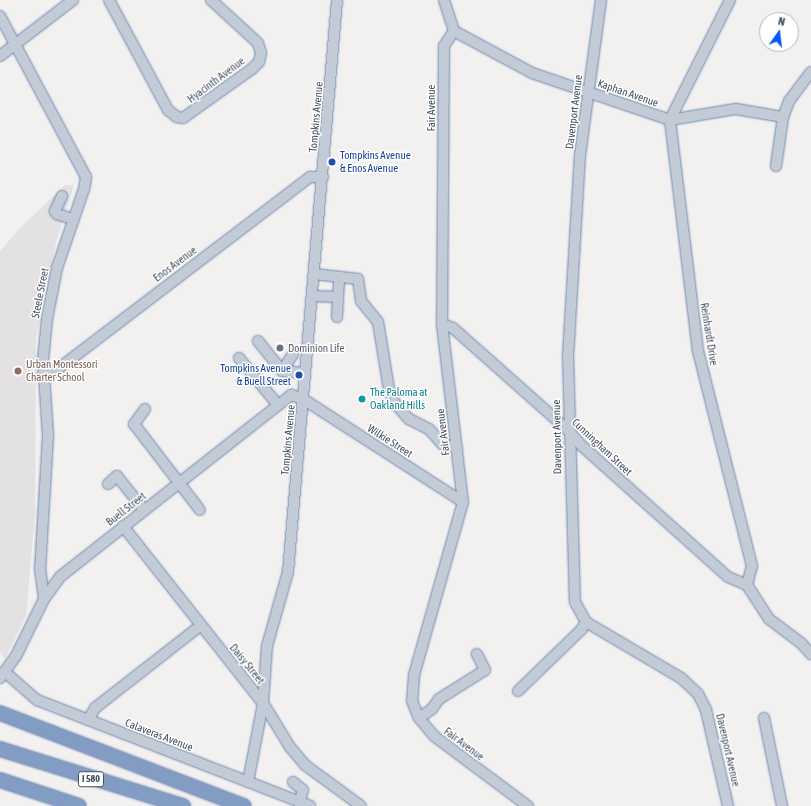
<!DOCTYPE html>
<style>
body{margin:0}
#map{position:relative;width:811px;height:806px;overflow:hidden;background:#f3f0f0;font-family:"Asap Condensed",sans-serif}
div>[style]{position:absolute}
.education>*{inset:0;background:#e4e1e2}
.roads{filter:drop-shadow(0 0 1px #6e87af) drop-shadow(0 0 1px #6e87af)}
.minor>*{height:10px;margin:-5px;padding:0 5px;transform-origin:5px;border-radius:5px;background:#c2cbd6}
.highway>*{height:14px;margin:-7px;padding:0 7px;transform-origin:7px;border-radius:7px;background:#839cc3}
.dots>*{width:11px;height:11px;translate:-50% -50%;box-sizing:border-box;border:2px solid #fff;border-radius:50%}
span{translate:-50% -50%;white-space:nowrap;text-align:center;line-height:1.15;-webkit-text-stroke:3px #fff;paint-order:stroke}
.shield-label span{padding:1px 3px;background:#fff;border:1px solid;border-radius:3px;-webkit-text-stroke-width:0}
.shield-label{font-size:10px;color:#465160;font-weight:700}
.street-label{font-size:11px;color:#465160}
.transit-label{font-size:11px;color:#164399}
.left{translate:0 -50%;text-align:left}
.right{translate:-100% -50%;text-align:right}
.worship-label{font-size:11px;color:#5b616d}
.education-label{font-size:11px;color:#785e54}
.culture-label{font-size:11px;color:#0d838f}
.north{position:absolute;left:759px;top:12px;width:40px;height:40px;box-sizing:border-box;background:#fff;border:1px solid #b5b9bf;border-radius:50%;rotate:14deg;font-size:11px;font-weight:700;line-height:16px;text-align:center;color:#465160}
.north::after{content:'';display:block;margin:auto;width:14px;height:18px;background:#0758f5;clip-path:polygon(50% 0,100% 100%,50% 72%,0 100%)}
</style>
<div id="map">
<div class="education">
<i style="clip-path:polygon(65px 185px,74px 185px,56px 242px,36px 338px,35px 513px,26px 616px,5px 659px,0 652px,0 251px,21px 227px)"></i>
</div>
<div class="roads">
<div class="minor">
<i style="left:109px;top:0;width:125px;rotate:61.8deg"></i>
<i style="left:168px;top:110px;width:11px;rotate:38deg"></i>
<i style="left:177px;top:117px;width:6px;rotate:9deg"></i>
<i style="left:183px;top:118px;width:86px;rotate:-35.5deg"></i>
<i style="left:253px;top:68px;width:8px;rotate:-45deg"></i>
<i style="left:259px;top:62px;width:9px;rotate:-77deg"></i>
<i style="left:261px;top:53px;width:10px;rotate:-107deg"></i>
<i style="left:258px;top:43px;width:64px;rotate:-137.5deg"></i>
<i style="left:444px;top:0;width:33px;rotate:72deg"></i>
<i style="left:454px;top:31px;width:18px;rotate:124deg"></i>
<i style="left:444px;top:46px;width:278px;rotate:90.4deg"></i>
<i style="left:442px;top:324px;width:179px;rotate:83.3deg"></i>
<i style="left:463px;top:502px;width:180px;rotate:105.8deg"></i>
<i style="left:414px;top:675px;width:26px;rotate:94deg"></i>
<i style="left:412px;top:701px;width:18px;rotate:68deg"></i>
<i style="left:419px;top:718px;width:23px;rotate:50deg"></i>
<i style="left:434px;top:736px;width:117px;rotate:36.7deg"></i>
<i style="left:601px;top:0;width:156px;rotate:97.7deg"></i>
<i style="left:580px;top:155px;width:200px;rotate:93.4deg"></i>
<i style="left:568px;top:355px;width:247px;rotate:88.4deg"></i>
<i style="left:575px;top:602px;width:23px;rotate:61deg"></i>
<i style="left:586px;top:622px;width:110px;rotate:30.5deg"></i>
<i style="left:681px;top:678px;width:23px;rotate:43deg"></i>
<i style="left:698px;top:694px;width:18px;rotate:63deg"></i>
<i style="left:706px;top:710px;width:98px;rotate:77.1deg"></i>
<i style="left:730px;top:0;width:134px;rotate:116.6deg"></i>
<i style="left:670px;top:120px;width:233px;rotate:83.1deg"></i>
<i style="left:698px;top:351px;width:222px;rotate:75.9deg"></i>
<i style="left:752px;top:566px;width:20px;rotate:105deg"></i>
<i style="left:747px;top:585px;width:40px;rotate:57.1deg"></i>
<i style="left:769px;top:619px;width:40px;rotate:37deg"></i>
<i style="left:801px;top:643px;width:15px;rotate:48deg"></i>
<i style="left:0;top:16px;width:183px;rotate:61.9deg"></i>
<i style="left:86px;top:177px;width:12px;rotate:99deg"></i>
<i style="left:84px;top:189px;width:83px;rotate:108.9deg"></i>
<i style="left:57px;top:268px;width:52px;rotate:101.1deg"></i>
<i style="left:47px;top:319px;width:41px;rotate:95.6deg"></i>
<i style="left:43px;top:360px;width:76px;rotate:86.2deg"></i>
<i style="left:48px;top:436px;width:133px;rotate:93.4deg"></i>
<i style="left:40px;top:569px;width:30px;rotate:82deg"></i>
<i style="left:454px;top:31px;width:89px;rotate:28.3deg"></i>
<i style="left:532px;top:73px;width:146px;rotate:18.8deg"></i>
<i style="left:670px;top:120px;width:67px;rotate:-9.5deg"></i>
<i style="left:736px;top:109px;width:48px;rotate:9.7deg"></i>
<i style="left:0;top:56px;width:92px;rotate:-37.5deg"></i>
<i style="left:776px;top:166px;width:49px;rotate:-81.9deg"></i>
<i style="left:783px;top:117px;width:17px;rotate:-69deg"></i>
<i style="left:789px;top:101px;width:36px;rotate:-53deg"></i>
<i style="left:62px;top:196px;width:17px;rotate:115deg"></i>
<i style="left:55px;top:211px;width:4px;rotate:56deg"></i>
<i style="left:57px;top:214px;width:16px;rotate:18deg"></i>
<i style="left:314px;top:274px;width:44px;rotate:6.5deg"></i>
<i style="left:358px;top:279px;width:22px;rotate:82deg"></i>
<i style="left:361px;top:301px;width:27px;rotate:51deg"></i>
<i style="left:378px;top:322px;width:68px;rotate:80.7deg"></i>
<i style="left:389px;top:389px;width:14px;rotate:69deg"></i>
<i style="left:394px;top:402px;width:23px;rotate:49deg"></i>
<i style="left:409px;top:419px;width:22px;rotate:27deg"></i>
<i style="left:429px;top:429px;width:20px;rotate:49deg"></i>
<i style="left:442px;top:444px;width:16px;rotate:18deg"></i>
<i style="left:312px;top:296px;width:26px;rotate:2deg"></i>
<i style="left:338px;top:297px;width:14px;rotate:-86deg"></i>
<i style="left:337px;top:317px;width:20px;rotate:-87deg"></i>
<i style="left:442px;top:324px;width:12px;rotate:20deg"></i>
<i style="left:453px;top:328px;width:154px;rotate:41.6deg"></i>
<i style="left:568px;top:430px;width:21px;rotate:49deg"></i>
<i style="left:582px;top:446px;width:196px;rotate:41.9deg"></i>
<i style="left:728px;top:577px;width:21px;rotate:23deg"></i>
<i style="left:258px;top:341px;width:38px;rotate:51deg"></i>
<i style="left:282px;top:371px;width:23px;rotate:5deg"></i>
<i style="left:239px;top:358px;width:61px;rotate:50.3deg"></i>
<i style="left:282px;top:371px;width:20px;rotate:-57deg"></i>
<i style="left:43px;top:374px;width:11px;rotate:-10deg"></i>
<i style="left:54px;top:372px;width:322px;rotate:-37.3deg"></i>
<i style="left:310px;top:177px;width:13px"></i>
<i style="left:145px;top:409px;width:19px;rotate:126deg"></i>
<i style="left:134px;top:424px;width:108px;rotate:52.5deg"></i>
<i style="left:108px;top:484px;width:12px;rotate:-42deg"></i>
<i style="left:117px;top:476px;width:43px;rotate:51.5deg"></i>
<i style="left:123px;top:526px;width:226px;rotate:51.7deg"></i>
<i style="left:263px;top:703px;width:52px;rotate:58.5deg"></i>
<i style="left:290px;top:747px;width:23px;rotate:50deg"></i>
<i style="left:305px;top:765px;width:69px;rotate:36.2deg"></i>
<i style="left:6px;top:673px;width:41px;rotate:41.1deg"></i>
<i style="left:37px;top:700px;width:293px;rotate:21.2deg"></i>
<i style="left:0;top:678px;width:27px;rotate:-54deg"></i>
<i style="left:16px;top:656px;width:64px;rotate:-63.8deg"></i>
<i style="left:44px;top:599px;width:29px;rotate:-54deg"></i>
<i style="left:61px;top:576px;width:293px;rotate:-38.2deg"></i>
<i style="left:291px;top:395px;width:13px;rotate:18deg"></i>
<i style="left:303px;top:399px;width:190px;rotate:32.8deg"></i>
<i style="left:518px;top:691px;width:88px;rotate:-44.1deg"></i>
<i style="left:581px;top:630px;width:9px;rotate:-58deg"></i>
<i style="left:419px;top:718px;width:16px;rotate:-35deg"></i>
<i style="left:432px;top:709px;width:12px;rotate:-55deg"></i>
<i style="left:439px;top:699px;width:54px;rotate:-32.2deg"></i>
<i style="left:485px;top:670px;width:18px;rotate:-117deg"></i>
<i style="left:764px;top:718px;width:90px;rotate:78.4deg"></i>
<i style="left:88px;top:720px;width:14px;rotate:-60deg"></i>
<i style="left:95px;top:708px;width:133px;rotate:-38deg"></i>
<i style="left:248px;top:782px;width:80px;rotate:-79.2deg"></i>
<i style="left:263px;top:703px;width:57px;rotate:-86deg"></i>
<i style="left:267px;top:646px;width:77px;rotate:-74.2deg"></i>
<i style="left:288px;top:572px;width:574px;rotate:-85.1deg"></i>
<i style="left:293px;top:782px;width:13px;rotate:39deg"></i>
<i style="left:303px;top:790px;width:13px;rotate:108deg"></i>
</div>
<div class="highway">
<i style="left:0;top:713px;width:261px;rotate:20.9deg"></i>
<i style="left:0;top:749px;width:192px;rotate:17.3deg"></i>
<i style="left:0;top:780px;width:83px;rotate:18.2deg"></i>
</div>
</div>
<div class="dots">
<i style="left:332px;top:162px;background:#1a4fb4"></i>
<i style="left:280px;top:348px;background:#6b7280"></i>
<i style="left:18px;top:371px;background:#8d6e63"></i>
<i style="left:299px;top:375px;background:#1a4fb4"></i>
<i style="left:362px;top:399px;background:#0f9aa8"></i>
</div>
<div class="shield-label">
<span style="left:91px;top:779px">I 580</span>
</div>
<div class="street-label">
<span style="left:216px;top:80px;rotate:-37deg">Hyacinth Avenue</span>
<span style="left:628px;top:93px;rotate:19deg">Kaphan Avenue</span>
<span style="left:431px;top:108px;rotate:-90deg">Fair Avenue</span>
<span style="left:574px;top:112px;rotate:-83deg">Davenport Avenue</span>
<span style="left:316px;top:117px;rotate:-85deg">Tompkins Avenue</span>
<span style="left:175px;top:264px;rotate:-37deg">Enos Avenue</span>
<span style="left:40px;top:293px;rotate:-79deg">Steele Street</span>
<span style="left:709px;top:334px;rotate:81deg">Reinhardt Drive</span>
<span style="left:443px;top:432px;rotate:-97deg">Fair Avenue</span>
<span style="left:557px;top:437px;rotate:-91deg">Davenport Avenue</span>
<span style="left:288px;top:440px;rotate:-85deg">Tompkins Avenue</span>
<span style="left:390px;top:441px;rotate:33deg">Wilkie Street</span>
<span style="left:602px;top:447px;rotate:43deg">Cunningham Street</span>
<span style="left:126px;top:509px;rotate:-38deg">Buell Street</span>
<span style="left:247px;top:664px;rotate:51deg">Daisy Street</span>
<span style="left:159px;top:735px;rotate:21deg">Calaveras Avenue</span>
<span style="left:464px;top:744px;rotate:37deg">Fair Avenue</span>
<span style="left:728px;top:750px;rotate:77deg">Davenport Avenue</span>
</div>
<div class="transit-label">
<span class="left" style="left:340px;top:162px">Tompkins Avenue<br>&amp; Enos Avenue</span>
<span class="right" style="left:291px;top:375px">Tompkins Avenue<br>&amp; Buell Street</span>
</div>
<div class="worship-label">
<span class="left" style="left:288px;top:348px">Dominion Life</span>
</div>
<div class="education-label">
<span class="left" style="left:26px;top:371px">Urban Montessori<br>Charter School</span>
</div>
<div class="culture-label">
<span class="left" style="left:370px;top:399px">The Paloma at<br>Oakland Hills</span>
</div>
<div class="north">N</div>
</div>
